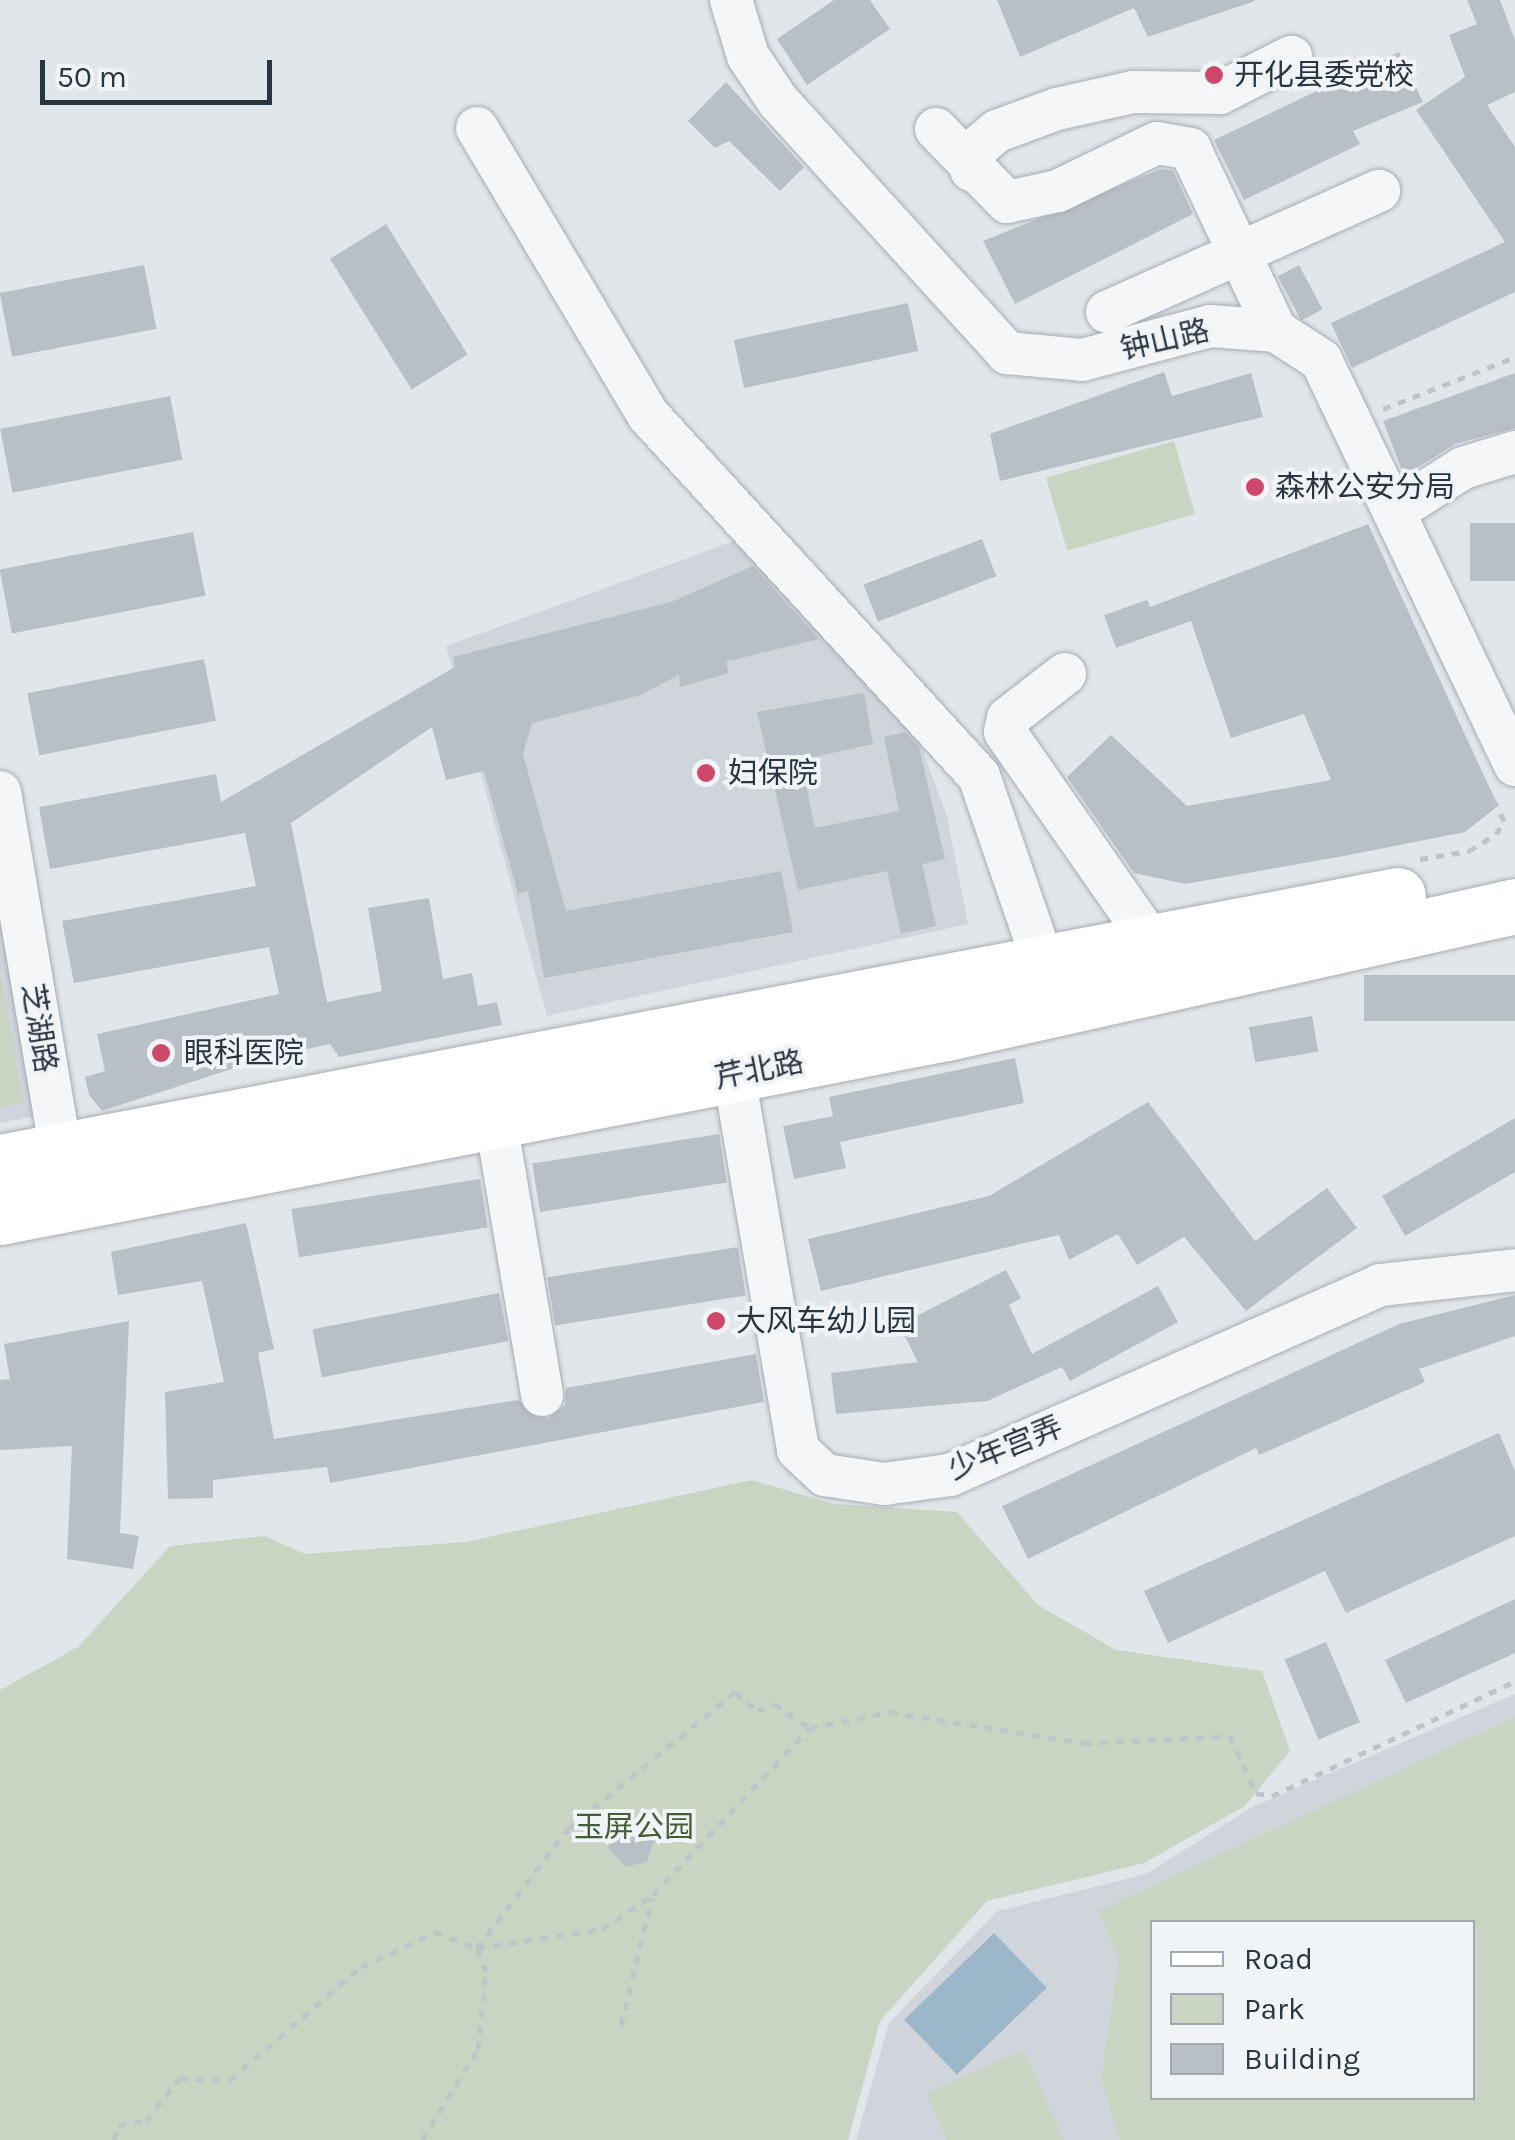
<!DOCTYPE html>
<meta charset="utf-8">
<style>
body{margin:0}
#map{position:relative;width:1515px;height:2140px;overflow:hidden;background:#e1e6ea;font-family:Karla,"Noto Sans SC",sans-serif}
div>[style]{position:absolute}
.built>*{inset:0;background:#d0d5dc}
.green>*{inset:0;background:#c9d4c3;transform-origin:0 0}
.water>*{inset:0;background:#9db7ca;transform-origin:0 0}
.building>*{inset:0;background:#b9bfc7;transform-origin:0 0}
.path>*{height:5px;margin-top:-2.5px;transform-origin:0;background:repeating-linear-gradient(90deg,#bfc4c9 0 8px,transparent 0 16px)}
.roads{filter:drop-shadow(0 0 2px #a6adb4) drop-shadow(0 0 2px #a6adb4)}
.minor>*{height:42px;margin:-21px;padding:0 21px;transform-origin:21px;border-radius:21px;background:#f4f6f8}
.major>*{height:55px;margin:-27.5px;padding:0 27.5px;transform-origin:27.5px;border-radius:27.5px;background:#fff}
.dots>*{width:28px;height:28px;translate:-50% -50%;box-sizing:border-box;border:5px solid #f1f4f7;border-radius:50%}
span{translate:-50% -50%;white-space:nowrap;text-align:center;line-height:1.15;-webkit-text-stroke:8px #f1f4f7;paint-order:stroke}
.poi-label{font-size:30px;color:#2a3542}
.left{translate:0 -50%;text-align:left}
.street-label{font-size:30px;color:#2a3542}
.park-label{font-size:30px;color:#425e37}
.legend{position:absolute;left:1150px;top:1920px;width:325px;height:180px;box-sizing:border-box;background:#f1f4f7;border:2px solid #a1a8af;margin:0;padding:12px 18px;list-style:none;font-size:30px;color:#2a3542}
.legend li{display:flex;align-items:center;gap:20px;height:50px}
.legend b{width:50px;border:2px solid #a1a8af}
.scale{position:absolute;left:40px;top:60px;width:232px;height:45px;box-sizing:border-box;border:5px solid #2a3542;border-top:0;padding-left:12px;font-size:30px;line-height:35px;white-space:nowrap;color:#2a3542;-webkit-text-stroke:8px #f1f4f7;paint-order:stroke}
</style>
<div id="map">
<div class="built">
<i style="clip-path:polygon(745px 537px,915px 730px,947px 816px,968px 924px,547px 1016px,446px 646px)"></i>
<i style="clip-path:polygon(0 923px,36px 1116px,0 1123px)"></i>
<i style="clip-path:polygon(evenodd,1515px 1694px,1515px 2140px,856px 2140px,889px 2023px,997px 1911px,1146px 1874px,1254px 1806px,1515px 1694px,1152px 1922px,1472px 1922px,1472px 2098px,1152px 2098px,1152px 1922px)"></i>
</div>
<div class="green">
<i style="left:1174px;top:441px;width:76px;height:133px;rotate:74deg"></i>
<i style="clip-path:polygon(2px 978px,23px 1103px,0 1107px,0 979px)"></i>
<i style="clip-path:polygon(752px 1480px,834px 1504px,957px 1512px,1038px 1605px,1116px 1650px,1262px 1671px,1290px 1751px,1245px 1806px,1144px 1863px,987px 1901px,880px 2021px,848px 2140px,0 2140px,0 1690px,78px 1647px,170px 1546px,265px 1536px,305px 1554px,465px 1542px)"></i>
<i style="clip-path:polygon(evenodd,1515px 1717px,1515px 2140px,1120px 2140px,1101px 2079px,1119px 1959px,1098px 1911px,1515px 1717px,1152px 1922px,1472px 1922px,1472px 2098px,1152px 2098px,1152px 1922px)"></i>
<i style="clip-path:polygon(1024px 2050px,1064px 2140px,947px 2140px,926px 2093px)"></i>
</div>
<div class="water">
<i style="left:994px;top:1933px;width:76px;height:125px;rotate:46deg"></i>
</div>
<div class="building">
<i style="clip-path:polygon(834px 0,870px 0,890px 29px,807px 85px,777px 39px)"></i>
<i style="clip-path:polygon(997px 0,1254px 0,1255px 1px,1148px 37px,1134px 8px,1020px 57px)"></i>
<i style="clip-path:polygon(1467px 0,1500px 0,1515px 40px,1515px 92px,1487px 105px,1515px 147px,1515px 292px,1352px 368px,1331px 323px,1505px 242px,1416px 110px,1465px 77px,1449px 35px,1477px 24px)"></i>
<i style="clip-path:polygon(1399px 52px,1423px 102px,1353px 131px,1360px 144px,1244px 200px,1214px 140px)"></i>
<i style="clip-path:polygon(726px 82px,804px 167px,780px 191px,729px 141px,715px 148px,688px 121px)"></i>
<i style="clip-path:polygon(1161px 169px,1173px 171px,1193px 214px,1015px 304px,983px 241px)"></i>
<i style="left:386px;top:224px;width:154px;height:66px;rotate:58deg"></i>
<i style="left:144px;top:265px;width:65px;height:147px;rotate:79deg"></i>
<i style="left:1299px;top:265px;width:50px;height:24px;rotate:62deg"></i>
<i style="left:908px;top:303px;width:49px;height:178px;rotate:78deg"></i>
<i style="clip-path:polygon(1164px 372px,1172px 396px,1251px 373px,1263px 417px,1000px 481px,990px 434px)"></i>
<i style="clip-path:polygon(1515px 373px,1515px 428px,1455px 444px,1404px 476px,1383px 421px)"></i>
<i style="left:170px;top:396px;width:65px;height:173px;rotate:79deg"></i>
<i style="left:1515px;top:523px;width:58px;height:45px;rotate:90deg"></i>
<i style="clip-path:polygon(1368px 524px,1498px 806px,1465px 832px,1344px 856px,1185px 884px,1134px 873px,1067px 777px,1111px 735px,1187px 806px,1331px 780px,1304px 714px,1231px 738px,1191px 621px,1116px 648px,1104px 615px,1147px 600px,1150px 607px)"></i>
<i style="left:193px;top:532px;width:65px;height:197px;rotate:79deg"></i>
<i style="left:982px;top:539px;width:40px;height:127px;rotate:69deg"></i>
<i style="clip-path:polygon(753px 566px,819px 639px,726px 662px,729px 673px,680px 687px,679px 675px,638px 696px,532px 723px,523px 754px,566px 911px,781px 871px,793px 932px,544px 978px,528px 891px,518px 894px,484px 771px,446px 780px,432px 727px,291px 823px,327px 1002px,382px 991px,368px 908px,429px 898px,443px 979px,472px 973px,478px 1006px,497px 1002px,502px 1025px,339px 1057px,330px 1044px,262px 1059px,102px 1111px,89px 1095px,85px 1077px,105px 1071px,97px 1034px,279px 994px,269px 947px,74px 983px,62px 921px,256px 886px,245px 833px,50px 869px,39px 807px,216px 774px,221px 802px,455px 667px,453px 657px,671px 602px)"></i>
<i style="left:204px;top:659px;width:63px;height:180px;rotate:79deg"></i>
<i style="clip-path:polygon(864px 693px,873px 744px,801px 760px,815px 828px,899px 811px,884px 737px,905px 732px,919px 747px,945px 859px,922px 864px,936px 926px,901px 934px,887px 871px,798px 890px,757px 712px)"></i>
<i style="left:1515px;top:975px;width:46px;height:151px;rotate:90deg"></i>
<i style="left:1312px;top:1016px;width:36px;height:64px;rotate:80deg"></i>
<i style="clip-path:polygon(1015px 1058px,1024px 1103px,840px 1142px,846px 1168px,794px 1179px,783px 1126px,833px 1116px,829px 1097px)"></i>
<i style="clip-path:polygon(1148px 1102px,1255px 1241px,1327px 1188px,1357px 1228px,1246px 1311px,1184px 1237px,1137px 1265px,1118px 1234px,1069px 1260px,1059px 1235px,821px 1291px,808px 1239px,989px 1196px)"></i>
<i style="clip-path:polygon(1515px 1118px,1515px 1172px,1405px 1236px,1382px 1196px)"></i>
<i style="left:719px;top:1134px;width:49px;height:189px;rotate:81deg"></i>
<i style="left:480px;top:1179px;width:49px;height:191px;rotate:81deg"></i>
<i style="clip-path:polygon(246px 1223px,274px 1349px,258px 1353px,274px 1439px,518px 1400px,547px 1419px,565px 1405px,566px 1388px,756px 1354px,764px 1402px,330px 1483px,327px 1467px,213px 1480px,213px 1498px,168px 1499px,165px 1392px,224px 1382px,202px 1281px,118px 1295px,111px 1252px)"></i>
<i style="left:738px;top:1247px;width:49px;height:193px;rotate:81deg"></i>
<i style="clip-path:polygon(1006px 1270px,1021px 1298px,1009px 1305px,1032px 1354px,1158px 1286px,1178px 1322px,1070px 1381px,1062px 1367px,987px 1401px,836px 1414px,831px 1373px,918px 1362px,899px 1325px)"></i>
<i style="left:499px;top:1293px;width:49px;height:190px;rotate:79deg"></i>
<i style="clip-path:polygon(1515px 1295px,1515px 1336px,1419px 1369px,1425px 1382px,1259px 1455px,1256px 1448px,1028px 1559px,1002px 1506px,1399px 1324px)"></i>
<i style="clip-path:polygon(129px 1321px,120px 1533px,139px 1536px,133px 1569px,67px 1559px,72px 1446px,0 1450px,0 1380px,10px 1379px,4px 1344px)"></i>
<i style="clip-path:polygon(1499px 1433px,1515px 1471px,1515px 1536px,1346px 1613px,1325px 1571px,1168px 1643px,1144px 1591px)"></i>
<i style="clip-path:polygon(1515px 1599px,1515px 1653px,1406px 1703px,1385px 1660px)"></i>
<i style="left:1326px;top:1642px;width:87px;height:45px;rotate:67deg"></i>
<i style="clip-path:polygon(637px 1824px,654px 1840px,647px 1862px,626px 1867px,608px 1848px,616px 1827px)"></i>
</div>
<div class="path">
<i style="left:1383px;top:409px;width:142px;rotate:-21.5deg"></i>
<i style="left:1420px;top:859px;width:50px;rotate:-9.3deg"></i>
<i style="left:1469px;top:851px;width:32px;rotate:-32deg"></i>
<i style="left:1496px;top:834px;width:15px;rotate:-58deg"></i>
<i style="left:1504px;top:821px;width:32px;rotate:-116deg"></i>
<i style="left:621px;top:2025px;width:131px;rotate:-76.3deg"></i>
<i style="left:114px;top:2140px;width:16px;rotate:-75deg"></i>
<i style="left:118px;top:2125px;width:28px;rotate:-8deg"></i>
<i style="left:146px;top:2121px;width:55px;rotate:-51.7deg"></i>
<i style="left:180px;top:2078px;width:50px;rotate:2.3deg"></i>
<i style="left:230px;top:2080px;width:173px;rotate:-40.8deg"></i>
<i style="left:361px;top:1967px;width:82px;rotate:-25.3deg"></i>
<i style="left:435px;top:1932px;width:45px;rotate:20.9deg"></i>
<i style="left:477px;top:1948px;width:126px;rotate:-8.6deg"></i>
<i style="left:602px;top:1929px;width:61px;rotate:-33.7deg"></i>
<i style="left:653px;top:1895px;width:229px;rotate:-46.8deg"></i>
<i style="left:810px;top:1728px;width:82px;rotate:-11.3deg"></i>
<i style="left:890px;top:1712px;width:196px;rotate:9.1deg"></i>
<i style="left:1084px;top:1743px;width:146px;rotate:-2.7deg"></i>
<i style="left:1230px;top:1736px;width:63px;rotate:65.5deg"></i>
<i style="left:1256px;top:1793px;width:16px;rotate:11deg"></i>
<i style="left:1272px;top:1796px;width:269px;rotate:-25.3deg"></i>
<i style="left:422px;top:2140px;width:107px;rotate:-58.4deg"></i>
<i style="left:478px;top:2049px;width:77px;rotate:-84.1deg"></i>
<i style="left:486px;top:1972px;width:26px;rotate:-111deg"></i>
<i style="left:477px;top:1948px;width:150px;rotate:-52.6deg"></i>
<i style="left:568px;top:1829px;width:216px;rotate:-39.4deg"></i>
<i style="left:735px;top:1692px;width:29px;rotate:41deg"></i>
<i style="left:757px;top:1711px;width:18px;rotate:-22deg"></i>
<i style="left:774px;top:1704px;width:43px;rotate:33.7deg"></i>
</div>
<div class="roads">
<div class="minor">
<i style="left:731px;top:0;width:59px;rotate:73.1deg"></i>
<i style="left:748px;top:56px;width:54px;rotate:56.3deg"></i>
<i style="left:778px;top:101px;width:341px;rotate:47.7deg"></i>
<i style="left:1007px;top:353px;width:75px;rotate:5.3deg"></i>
<i style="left:1082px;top:360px;width:133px;rotate:-14.8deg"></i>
<i style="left:1211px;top:326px;width:65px;rotate:4.4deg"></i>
<i style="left:1276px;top:331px;width:54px;rotate:32.8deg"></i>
<i style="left:1321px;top:360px;width:449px;rotate:64.4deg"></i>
<i style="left:477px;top:128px;width:335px;rotate:59.2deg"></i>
<i style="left:649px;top:416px;width:488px;rotate:47.5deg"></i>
<i style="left:979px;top:776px;width:197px;rotate:71deg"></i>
<i style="left:936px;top:129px;width:102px;rotate:45.8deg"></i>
<i style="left:1007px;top:202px;width:52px;rotate:-12.2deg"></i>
<i style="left:1058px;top:191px;width:110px;rotate:-25.9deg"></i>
<i style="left:1157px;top:143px;width:34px;rotate:10deg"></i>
<i style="left:1190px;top:149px;width:201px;rotate:64.7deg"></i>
<i style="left:971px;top:170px;width:24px;rotate:-73deg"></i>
<i style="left:978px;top:147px;width:25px;rotate:-40deg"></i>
<i style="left:997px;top:131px;width:64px;rotate:-20.1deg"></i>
<i style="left:1057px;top:109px;width:78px;rotate:-12.6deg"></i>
<i style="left:1133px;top:92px;width:87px;rotate:0.7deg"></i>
<i style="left:1220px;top:93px;width:80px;rotate:-26.9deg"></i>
<i style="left:1107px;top:312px;width:298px;rotate:-24deg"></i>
<i style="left:1395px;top:511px;width:80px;rotate:-32.3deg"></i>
<i style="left:1463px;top:468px;width:54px;rotate:-17.1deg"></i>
<i style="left:1065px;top:674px;width:72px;rotate:142.3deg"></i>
<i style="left:1008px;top:718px;width:14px;rotate:102deg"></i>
<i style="left:1005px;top:732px;width:255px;rotate:55.1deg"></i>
<i style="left:0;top:792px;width:395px;rotate:80.4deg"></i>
<i style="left:734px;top:1075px;width:380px;rotate:80.3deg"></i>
<i style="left:798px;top:1450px;width:37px;rotate:43deg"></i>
<i style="left:825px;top:1475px;width:60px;rotate:8.7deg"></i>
<i style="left:884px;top:1484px;width:67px;rotate:-7.8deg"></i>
<i style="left:950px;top:1475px;width:470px;rotate:-23.8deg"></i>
<i style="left:1380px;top:1285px;width:136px;rotate:-6.3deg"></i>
<i style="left:496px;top:1122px;width:277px;rotate:80.4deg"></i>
</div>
<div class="major">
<i style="left:0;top:1162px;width:1423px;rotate:-10.81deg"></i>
<i style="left:0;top:1217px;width:965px;rotate:-11deg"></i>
<i style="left:947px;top:1033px;width:582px;rotate:-12.6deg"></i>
</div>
</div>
<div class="dots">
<i style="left:1214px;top:75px;background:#ce4869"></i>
<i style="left:1255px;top:487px;background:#ce4869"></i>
<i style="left:706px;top:773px;background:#ce4869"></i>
<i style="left:161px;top:1053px;background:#ce4869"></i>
<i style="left:716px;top:1321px;background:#ce4869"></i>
</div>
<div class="poi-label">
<span class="left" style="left:1234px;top:75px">开化县委党校</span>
<span class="left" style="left:1275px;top:487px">森林公安分局</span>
<span class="left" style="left:728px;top:773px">妇保院</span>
<span class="left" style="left:184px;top:1053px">眼科医院</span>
<span class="left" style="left:736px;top:1321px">大风车幼儿园</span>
</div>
<div class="street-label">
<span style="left:1165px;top:340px;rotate:-13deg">钟山路</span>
<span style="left:39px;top:1028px;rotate:81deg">芝湖路</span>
<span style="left:759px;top:1070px;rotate:-11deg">芹北路</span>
<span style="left:1005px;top:1448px;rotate:-22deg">少年宫弄</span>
</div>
<div class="park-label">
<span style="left:634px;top:1827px">玉屏公园</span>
</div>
<ul class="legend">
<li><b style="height:12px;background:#fff"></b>Road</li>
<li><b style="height:28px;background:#c9d4c3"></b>Park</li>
<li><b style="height:28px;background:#b9bfc7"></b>Building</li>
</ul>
<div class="scale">50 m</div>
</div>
